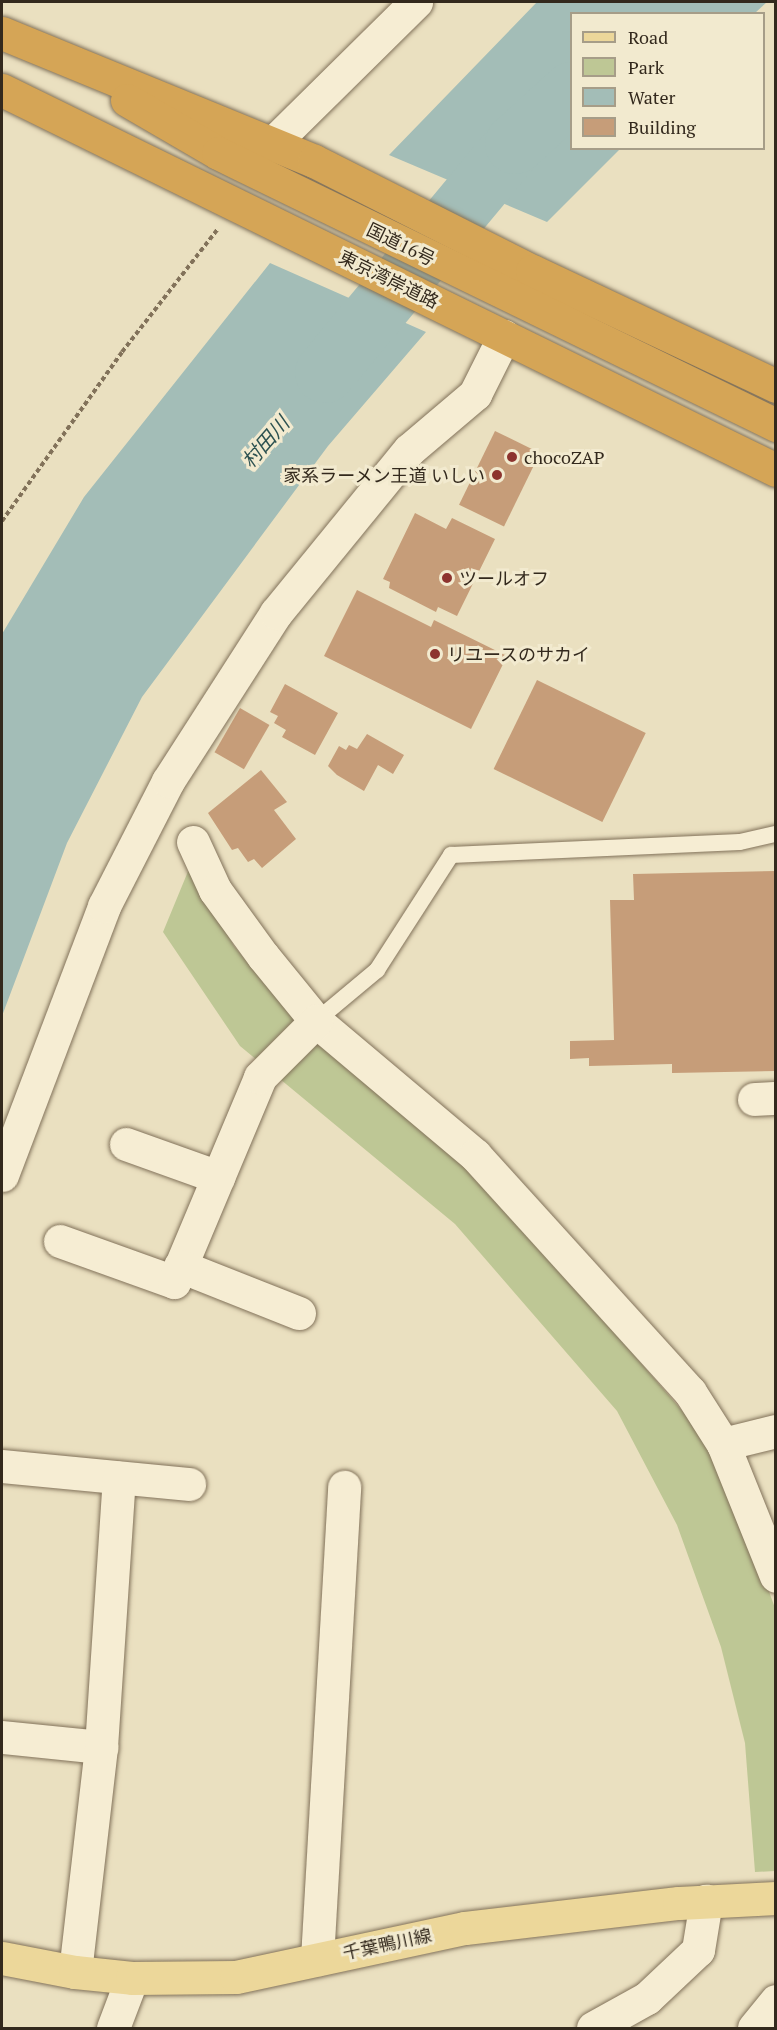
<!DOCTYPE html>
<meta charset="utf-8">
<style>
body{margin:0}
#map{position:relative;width:777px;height:2030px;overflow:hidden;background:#eae0c0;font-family:"PT Serif","Noto Sans JP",serif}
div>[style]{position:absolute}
.green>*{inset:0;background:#bec795}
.water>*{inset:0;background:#a3bdb7}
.river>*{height:60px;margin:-30px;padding:0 30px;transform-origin:30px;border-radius:30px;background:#a3bdb7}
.building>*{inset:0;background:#c69d79;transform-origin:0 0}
.path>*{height:4px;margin-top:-2px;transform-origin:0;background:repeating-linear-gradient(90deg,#82725a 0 4.5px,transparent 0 7.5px)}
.roads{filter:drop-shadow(0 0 2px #82725a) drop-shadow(0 0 2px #82725a)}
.lane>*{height:16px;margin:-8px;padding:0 8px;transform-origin:8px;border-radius:8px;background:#f6edd3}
.street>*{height:33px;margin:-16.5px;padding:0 16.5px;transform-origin:16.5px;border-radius:16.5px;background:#f6edd3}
.primary>*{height:33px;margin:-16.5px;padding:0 16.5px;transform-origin:16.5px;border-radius:16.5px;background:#ecd79a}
.highway>*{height:33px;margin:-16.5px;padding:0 16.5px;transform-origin:16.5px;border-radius:16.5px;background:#d5a556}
.dots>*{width:16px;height:16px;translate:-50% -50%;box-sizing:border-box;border:3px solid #f2eacf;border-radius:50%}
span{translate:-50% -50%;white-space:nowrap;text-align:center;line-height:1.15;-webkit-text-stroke:6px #f2eacf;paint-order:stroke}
.street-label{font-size:18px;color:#33291d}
.poi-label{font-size:18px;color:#33291d}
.left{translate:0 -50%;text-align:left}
.right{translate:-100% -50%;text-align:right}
.water-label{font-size:20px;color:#2d5251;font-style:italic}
.frame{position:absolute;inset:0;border:3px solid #33291d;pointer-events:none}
.legend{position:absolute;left:570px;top:12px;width:195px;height:138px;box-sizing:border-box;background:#f2eacf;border:2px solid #a69d88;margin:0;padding:8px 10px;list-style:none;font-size:18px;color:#33291d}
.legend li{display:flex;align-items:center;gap:12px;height:30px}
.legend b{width:30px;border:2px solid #a69d88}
</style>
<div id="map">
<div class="green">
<i style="clip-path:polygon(189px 869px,234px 946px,299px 1025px,479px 1176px,697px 1428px,730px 1484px,775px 1608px,775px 1871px,755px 1872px,745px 1743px,721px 1647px,677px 1525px,617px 1411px,455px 1224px,240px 1046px,163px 932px)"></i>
</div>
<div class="water">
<i style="clip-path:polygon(537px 2px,767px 2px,755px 13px,572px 14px,572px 148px,620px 149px,547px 222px,389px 155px)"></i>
<i style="clip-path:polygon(270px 263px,426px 332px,328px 446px,142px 697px,67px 843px,2px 1016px,2px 634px,84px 497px)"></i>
</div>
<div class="river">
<i style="left:325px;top:373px;width:298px;rotate:-50.3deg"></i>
<i style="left:515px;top:144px;width:77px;rotate:-42.4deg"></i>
</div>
<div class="building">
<i style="left:495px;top:431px;width:50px;height:82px;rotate:26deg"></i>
<i style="clip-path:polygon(415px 513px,446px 529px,452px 518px,495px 539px,457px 616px,438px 607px,436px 612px,389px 588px,390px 582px,383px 579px)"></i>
<i style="clip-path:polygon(357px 590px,431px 627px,434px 620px,507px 656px,471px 729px,324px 656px)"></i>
<i style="left:537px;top:680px;width:121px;height:99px;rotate:26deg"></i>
<i style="clip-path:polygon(285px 684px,338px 713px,315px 755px,282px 737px,286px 730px,274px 723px,278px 716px,270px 712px)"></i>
<i style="left:240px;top:708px;width:34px;height:51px;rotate:30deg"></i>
<i style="clip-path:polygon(367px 734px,404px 755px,393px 774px,378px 765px,364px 791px,337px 775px,328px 766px,339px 746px,346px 750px,349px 745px,357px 749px)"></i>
<i style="clip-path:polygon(261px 770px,287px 802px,274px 810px,296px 839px,262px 868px,254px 859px,248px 862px,238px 848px,232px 850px,208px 813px)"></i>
<i style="clip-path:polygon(776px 871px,776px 1071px,672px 1073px,672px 1064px,589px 1066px,589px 1058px,570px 1059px,570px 1041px,614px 1040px,610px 900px,634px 900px,633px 874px)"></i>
</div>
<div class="path">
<i style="left:2px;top:521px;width:207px;rotate:-54.6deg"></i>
<i style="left:122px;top:352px;width:155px;rotate:-52.1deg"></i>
</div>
<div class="roads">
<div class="lane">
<i style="left:316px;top:1021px;width:80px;rotate:-39.9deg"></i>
<i style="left:377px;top:970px;width:137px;rotate:-57.2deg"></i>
<i style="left:451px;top:855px;width:289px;rotate:-2.6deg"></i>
<i style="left:740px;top:842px;width:37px;rotate:-13deg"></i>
</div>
<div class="street">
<i style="left:273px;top:143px;width:201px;rotate:-44.6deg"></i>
<i style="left:193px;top:842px;width:53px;rotate:65.4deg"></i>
<i style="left:215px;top:890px;width:82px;rotate:54deg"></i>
<i style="left:263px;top:956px;width:84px;rotate:50.8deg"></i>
<i style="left:316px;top:1021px;width:208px;rotate:40.1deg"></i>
<i style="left:475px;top:1155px;width:320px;rotate:47.8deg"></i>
<i style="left:690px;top:1392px;width:62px;rotate:57.6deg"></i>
<i style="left:723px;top:1444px;width:142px;rotate:68.1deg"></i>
<i style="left:754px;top:1099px;width:22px;rotate:-3deg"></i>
<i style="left:126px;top:1144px;width:98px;rotate:19.7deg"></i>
<i style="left:2px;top:1175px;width:288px;rotate:-69.2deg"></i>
<i style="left:104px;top:906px;width:140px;rotate:-62.9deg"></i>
<i style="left:168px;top:781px;width:200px;rotate:-57.3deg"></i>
<i style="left:276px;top:613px;width:210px;rotate:-50.8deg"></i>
<i style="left:409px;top:450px;width:87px;rotate:-40.3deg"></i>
<i style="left:475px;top:394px;width:65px;rotate:-63.4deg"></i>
<i style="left:60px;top:1241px;width:121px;rotate:19.8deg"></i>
<i style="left:174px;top:1282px;width:222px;rotate:-67.2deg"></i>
<i style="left:260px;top:1077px;width:79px;rotate:-45deg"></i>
<i style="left:180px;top:1266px;width:128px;rotate:21.6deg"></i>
<i style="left:723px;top:1444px;width:55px;rotate:-13.8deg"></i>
<i style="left:2px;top:1466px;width:188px;rotate:5.5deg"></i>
<i style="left:2px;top:1737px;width:100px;rotate:5.8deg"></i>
<i style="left:317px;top:1959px;width:473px;rotate:-86.7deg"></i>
<i style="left:75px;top:1972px;width:226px;rotate:-83.4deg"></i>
<i style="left:101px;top:1747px;width:270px;rotate:-86.2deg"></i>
<i style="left:113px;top:2028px;width:53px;rotate:-69.2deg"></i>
<i style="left:593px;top:2028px;width:62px;rotate:-29.1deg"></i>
<i style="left:647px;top:1998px;width:70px;rotate:-43.3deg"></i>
<i style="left:698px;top:1950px;width:50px;rotate:-80.7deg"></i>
<i style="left:754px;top:2028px;width:35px;rotate:-51deg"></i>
</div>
<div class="primary">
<i style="left:2px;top:1958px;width:74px;rotate:10.9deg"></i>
<i style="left:75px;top:1972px;width:57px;rotate:6deg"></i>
<i style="left:132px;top:1978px;width:104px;rotate:-0.6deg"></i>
<i style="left:236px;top:1977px;width:234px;rotate:-12.1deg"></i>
<i style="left:465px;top:1928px;width:215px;rotate:-6.7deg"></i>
<i style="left:679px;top:1903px;width:97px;rotate:-3deg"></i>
</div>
<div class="highway">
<i style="left:2px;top:33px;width:337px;rotate:22.3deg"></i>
<i style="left:314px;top:161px;width:244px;rotate:26.8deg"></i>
<i style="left:532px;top:271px;width:270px;rotate:25.2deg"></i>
<i style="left:2px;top:90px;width:862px;rotate:26.15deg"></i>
<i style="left:127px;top:100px;width:105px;rotate:30.2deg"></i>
<i style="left:218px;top:153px;width:621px;rotate:25.99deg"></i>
</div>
</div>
<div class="dots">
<i style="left:512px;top:457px;background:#8d332e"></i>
<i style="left:497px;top:475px;background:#8d332e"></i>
<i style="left:447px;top:578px;background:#8d332e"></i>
<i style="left:435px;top:654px;background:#8d332e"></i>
</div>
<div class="street-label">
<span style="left:401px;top:244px;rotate:26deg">国道16号</span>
<span style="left:389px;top:279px;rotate:26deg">東京湾岸道路</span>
<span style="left:387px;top:1944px;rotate:-12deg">千葉鴨川線</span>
</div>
<div class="poi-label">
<span class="left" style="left:524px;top:457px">chocoZAP</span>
<span class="right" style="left:485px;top:475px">家系ラーメン王道 いしい</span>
<span class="left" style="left:459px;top:578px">ツールオフ</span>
<span class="left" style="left:447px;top:654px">リユースのサカイ</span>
</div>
<div class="water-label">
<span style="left:265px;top:442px;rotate:-49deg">村田川</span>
</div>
<div class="frame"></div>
<ul class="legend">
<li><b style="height:8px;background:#ecd79a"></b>Road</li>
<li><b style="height:16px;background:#bec795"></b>Park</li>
<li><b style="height:16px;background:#a3bdb7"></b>Water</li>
<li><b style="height:16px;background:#c69d79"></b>Building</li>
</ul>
</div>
